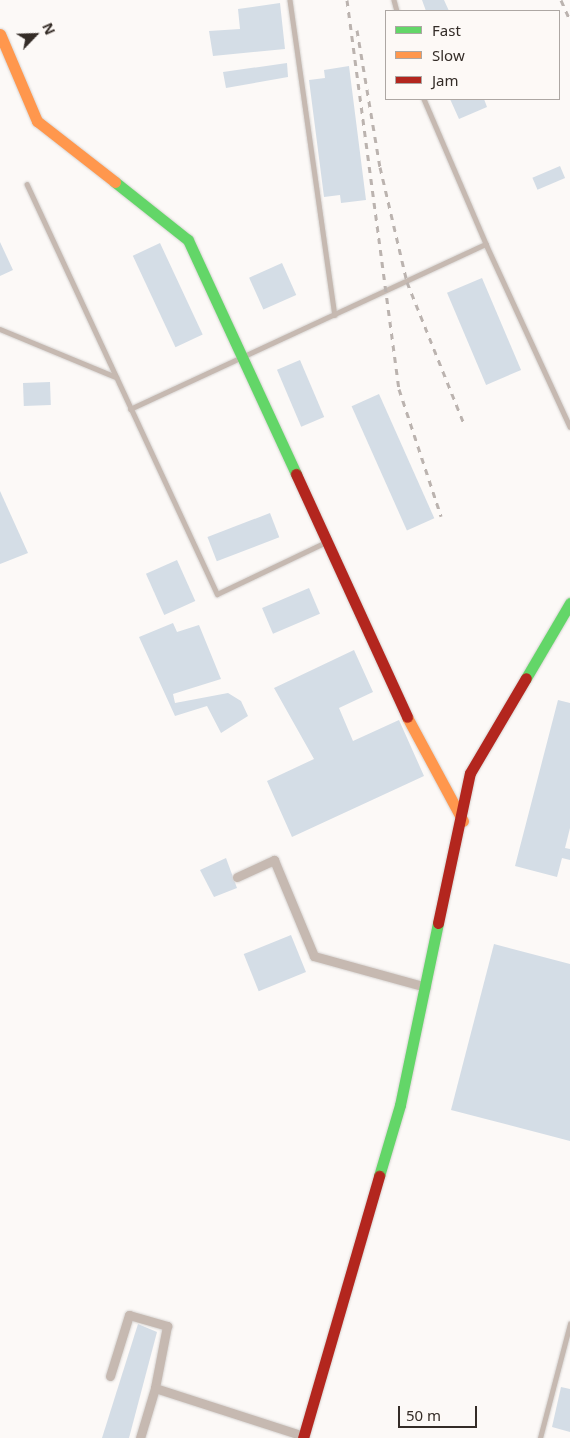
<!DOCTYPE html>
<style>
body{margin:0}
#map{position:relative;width:570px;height:1438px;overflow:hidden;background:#fcf9f7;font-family:"Noto Sans",sans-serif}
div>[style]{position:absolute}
.building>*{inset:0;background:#d4dde6;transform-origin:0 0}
.roads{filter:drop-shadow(0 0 1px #d7d4d2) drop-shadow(0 0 1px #d7d4d2)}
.lane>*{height:4.5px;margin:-2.25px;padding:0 2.25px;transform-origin:2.25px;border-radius:2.25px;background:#c6b9b1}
.street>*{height:9px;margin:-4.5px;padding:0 4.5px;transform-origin:4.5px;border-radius:4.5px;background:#c6b9b1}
.fast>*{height:11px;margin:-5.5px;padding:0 5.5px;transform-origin:5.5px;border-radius:5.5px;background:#63d668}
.slow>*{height:11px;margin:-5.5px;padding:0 5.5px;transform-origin:5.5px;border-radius:5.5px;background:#ff974d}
.jam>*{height:11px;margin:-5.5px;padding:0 5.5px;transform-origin:5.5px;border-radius:5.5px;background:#b3261e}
.rail>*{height:3px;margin-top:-1.5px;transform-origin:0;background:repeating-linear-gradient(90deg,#bbb3af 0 6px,transparent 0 12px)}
span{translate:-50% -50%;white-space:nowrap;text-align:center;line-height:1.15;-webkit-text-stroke:4.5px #fdf9f6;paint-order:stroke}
.legend{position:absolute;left:385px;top:10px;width:175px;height:90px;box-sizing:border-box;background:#fdf9f6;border:1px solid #ada7a3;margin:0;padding:6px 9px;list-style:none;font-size:15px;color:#342c27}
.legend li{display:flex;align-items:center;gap:10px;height:25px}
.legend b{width:25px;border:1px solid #ada7a3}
.north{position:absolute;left:10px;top:10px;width:50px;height:50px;-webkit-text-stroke:4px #fdf9f6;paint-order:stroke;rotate:66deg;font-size:14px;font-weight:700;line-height:20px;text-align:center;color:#342c27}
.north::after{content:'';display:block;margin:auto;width:18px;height:22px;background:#342c27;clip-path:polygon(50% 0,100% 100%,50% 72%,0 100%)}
.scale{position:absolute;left:398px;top:1406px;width:79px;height:22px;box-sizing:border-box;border:2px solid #342c27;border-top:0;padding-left:6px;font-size:15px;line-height:18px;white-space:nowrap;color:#342c27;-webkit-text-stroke:4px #fdf9f6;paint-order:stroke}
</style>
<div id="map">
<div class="building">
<i style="clip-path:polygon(422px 0,444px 0,449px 11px,426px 11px)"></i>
<i style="clip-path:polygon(280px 3px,285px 49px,213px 56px,209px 31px,240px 29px,238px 9px)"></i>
<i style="clip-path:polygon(287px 63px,288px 77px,226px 88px,223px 72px)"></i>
<i style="clip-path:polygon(349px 66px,366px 200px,341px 203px,340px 195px,324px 197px,309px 80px,325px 78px,324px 70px)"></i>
<i style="clip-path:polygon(450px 99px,484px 99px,487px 107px,459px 119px)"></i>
<i style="left:560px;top:166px;width:13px;height:30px;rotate:67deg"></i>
<i style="clip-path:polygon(0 242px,13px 270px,0 276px)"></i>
<i style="left:160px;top:243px;width:101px;height:30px;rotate:65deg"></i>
<i style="left:282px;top:263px;width:35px;height:36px;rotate:66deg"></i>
<i style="left:482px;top:278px;width:100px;height:38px;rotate:67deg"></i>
<i style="left:300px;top:360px;width:62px;height:25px;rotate:67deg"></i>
<i style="left:50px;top:382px;width:23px;height:27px;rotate:88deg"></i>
<i style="left:379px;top:394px;width:136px;height:30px;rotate:66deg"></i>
<i style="clip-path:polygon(0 491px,28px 553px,0 564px)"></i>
<i style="left:270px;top:513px;width:26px;height:67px;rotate:69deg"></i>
<i style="left:177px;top:560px;width:45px;height:34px;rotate:66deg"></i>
<i style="left:309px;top:588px;width:28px;height:51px;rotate:67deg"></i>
<i style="clip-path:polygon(173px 623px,177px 632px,199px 625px,221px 679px,173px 694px,175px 703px,228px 693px,241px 701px,248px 716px,221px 733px,207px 706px,175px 716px,139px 637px)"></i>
<i style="clip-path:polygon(354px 650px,373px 692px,339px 708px,353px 741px,399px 720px,424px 776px,292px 837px,267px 781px,314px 759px,274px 688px)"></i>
<i style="clip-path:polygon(558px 700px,570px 703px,570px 828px,565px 848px,570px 849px,570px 860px,562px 858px,557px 877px,515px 866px)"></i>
<i style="clip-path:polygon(226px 858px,237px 888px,214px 897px,200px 870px)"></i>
<i style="left:291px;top:935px;width:40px;height:51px;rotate:68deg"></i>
<i style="clip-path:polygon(494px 944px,570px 964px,570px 1141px,451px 1110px)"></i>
<i style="clip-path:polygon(138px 1324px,157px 1332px,129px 1438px,102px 1438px)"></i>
<i style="clip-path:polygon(561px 1387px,570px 1389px,570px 1432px,552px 1427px)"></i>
</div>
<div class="roads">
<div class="lane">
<i style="left:290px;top:0;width:318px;rotate:81.9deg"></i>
<i style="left:394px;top:0;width:11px;rotate:75deg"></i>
<i style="left:424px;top:99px;width:158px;rotate:66.8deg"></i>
<i style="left:27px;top:184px;width:452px;rotate:65.1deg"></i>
<i style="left:217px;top:594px;width:121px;rotate:-25.5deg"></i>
<i style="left:0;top:329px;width:126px;rotate:22.5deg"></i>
<i style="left:130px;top:409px;width:392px;rotate:-24.9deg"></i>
<i style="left:486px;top:244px;width:201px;rotate:65.3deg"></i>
<i style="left:540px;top:1438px;width:118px;rotate:-75.3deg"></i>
</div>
<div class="street">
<i style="left:237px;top:877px;width:41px;rotate:-24.7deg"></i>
<i style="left:274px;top:860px;width:104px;rotate:67.4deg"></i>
<i style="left:314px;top:956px;width:116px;rotate:15.5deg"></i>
<i style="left:110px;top:1376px;width:64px;rotate:-72.7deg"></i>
<i style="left:129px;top:1315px;width:40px;rotate:16deg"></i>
<i style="left:167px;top:1326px;width:63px;rotate:101deg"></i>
<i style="left:155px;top:1388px;width:157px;rotate:17.9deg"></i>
<i style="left:140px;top:1438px;width:52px;rotate:-73.3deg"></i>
</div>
<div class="fast">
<i style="left:115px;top:182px;width:93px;rotate:38.5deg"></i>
<i style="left:188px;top:240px;width:258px;rotate:65.2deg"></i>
<i style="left:526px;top:678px;width:87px;rotate:-59.6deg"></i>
<i style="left:379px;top:1176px;width:74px;rotate:-73.5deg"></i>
<i style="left:400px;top:1105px;width:186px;rotate:-78.2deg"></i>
</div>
<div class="slow">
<i style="left:0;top:34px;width:95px;rotate:67deg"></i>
<i style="left:37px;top:121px;width:99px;rotate:38deg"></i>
<i style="left:407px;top:717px;width:118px;rotate:61.7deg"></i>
</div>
<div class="jam">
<i style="left:296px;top:474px;width:267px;rotate:65.4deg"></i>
<i style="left:438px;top:923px;width:153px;rotate:-78deg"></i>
<i style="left:470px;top:773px;width:110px;rotate:-59.5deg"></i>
<i style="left:303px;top:1438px;width:273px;rotate:-73.8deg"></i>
</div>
</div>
<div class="rail">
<i style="left:347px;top:0;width:392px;rotate:82.4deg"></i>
<i style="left:399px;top:389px;width:134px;rotate:71.7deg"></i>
<i style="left:561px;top:0;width:22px;rotate:66deg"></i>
<i style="left:357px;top:30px;width:139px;rotate:80.5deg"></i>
<i style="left:380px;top:167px;width:118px;rotate:76.8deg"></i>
<i style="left:407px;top:282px;width:153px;rotate:68.1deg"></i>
</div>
<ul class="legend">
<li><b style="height:6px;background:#63d668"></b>Fast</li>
<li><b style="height:6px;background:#ff974d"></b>Slow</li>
<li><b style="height:6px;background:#b3261e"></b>Jam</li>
</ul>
<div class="north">N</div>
<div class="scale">50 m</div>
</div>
